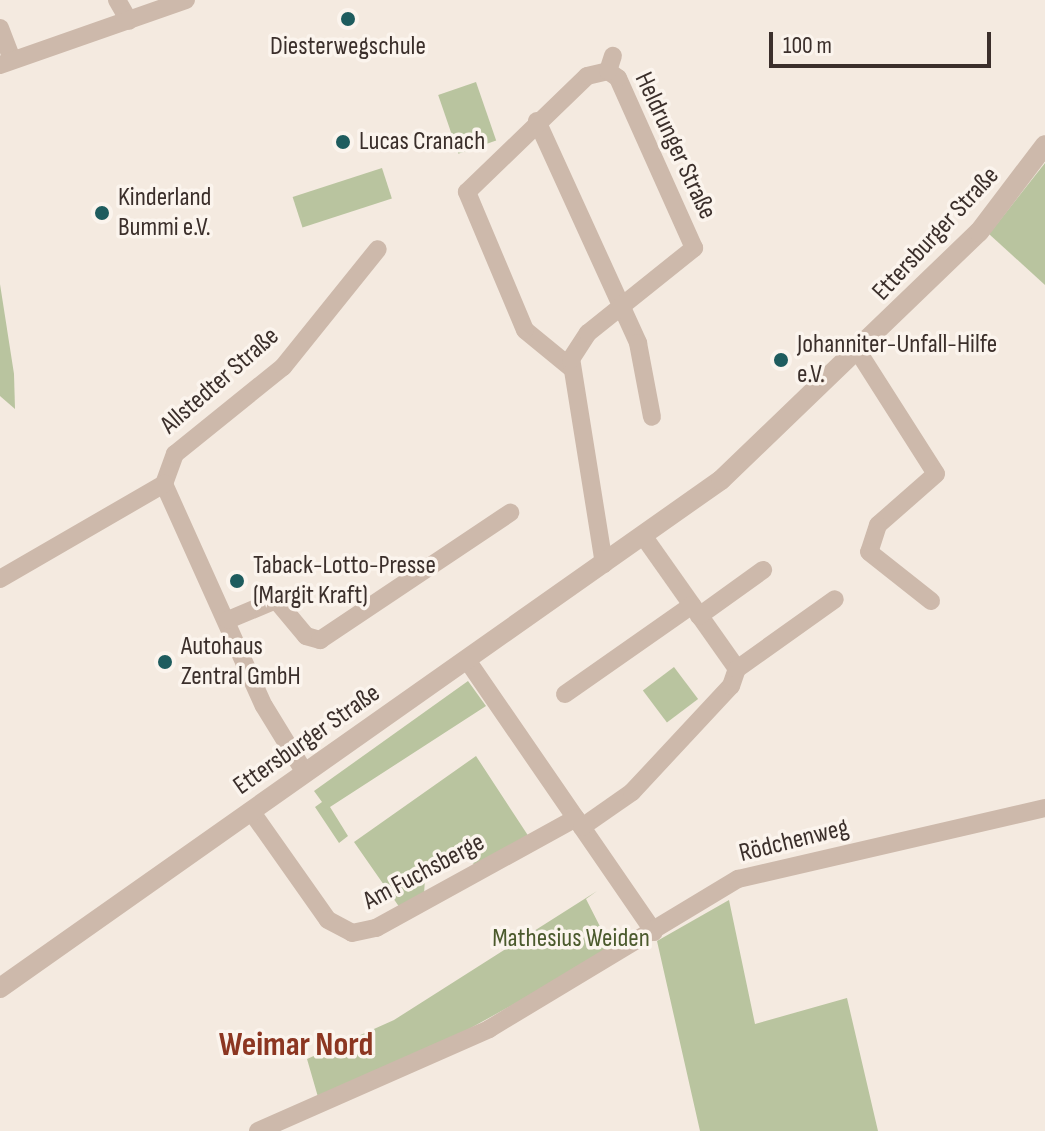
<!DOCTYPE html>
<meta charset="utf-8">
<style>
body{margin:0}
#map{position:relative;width:1045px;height:1131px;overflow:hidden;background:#f4eae0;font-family:"Sofia Sans Condensed",sans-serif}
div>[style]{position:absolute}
.green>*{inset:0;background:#b9c49f;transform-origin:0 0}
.minor>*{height:18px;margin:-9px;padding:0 9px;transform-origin:9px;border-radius:9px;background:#cdb9ab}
.tertiary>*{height:20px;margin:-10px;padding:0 10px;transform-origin:10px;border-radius:10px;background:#cdb9ab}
.dots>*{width:22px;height:22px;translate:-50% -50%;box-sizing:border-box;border:4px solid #fbf4ed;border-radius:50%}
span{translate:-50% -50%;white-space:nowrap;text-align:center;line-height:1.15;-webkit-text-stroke:7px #fbf4ed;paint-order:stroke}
.poi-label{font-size:26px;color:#3b2f2b}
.left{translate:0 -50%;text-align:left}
.street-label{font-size:26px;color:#3b2f2b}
.park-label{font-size:26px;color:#4b5a2d}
.district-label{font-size:34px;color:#8c3621;font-weight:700}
.scale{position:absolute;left:769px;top:32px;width:222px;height:36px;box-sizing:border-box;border:4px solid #3b2f2b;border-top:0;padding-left:10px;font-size:24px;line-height:28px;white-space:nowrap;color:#3b2f2b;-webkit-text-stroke:6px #fbf4ed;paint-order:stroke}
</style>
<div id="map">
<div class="green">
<i style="left:476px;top:82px;width:62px;height:40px;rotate:71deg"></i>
<i style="clip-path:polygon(1045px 163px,1045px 285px,989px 234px)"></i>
<i style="left:382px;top:168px;width:32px;height:94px;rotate:72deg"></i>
<i style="clip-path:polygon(0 284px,14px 374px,15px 409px,0 396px)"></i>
<i style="left:674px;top:667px;width:40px;height:39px;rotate:53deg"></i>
<i style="clip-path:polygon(468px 681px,486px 706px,330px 807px,348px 836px,339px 843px,315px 807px,322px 802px,314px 791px)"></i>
<i style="clip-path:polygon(476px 756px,529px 837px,474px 868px,472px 852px,425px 879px,424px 894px,400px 908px,354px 842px)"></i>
<i style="clip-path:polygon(597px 891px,586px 899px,612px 950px,429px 1051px,318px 1097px,307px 1059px,394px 1020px)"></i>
<i style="clip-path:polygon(729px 900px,755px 1024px,847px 998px,878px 1131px,700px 1131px,657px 941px)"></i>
</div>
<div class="minor">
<i style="left:117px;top:0;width:24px;rotate:60deg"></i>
<i style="left:0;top:28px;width:34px;rotate:69deg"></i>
<i style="left:0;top:65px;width:197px;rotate:-19.3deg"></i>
<i style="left:537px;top:121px;width:244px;rotate:65.5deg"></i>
<i style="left:638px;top:343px;width:75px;rotate:79.3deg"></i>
<i style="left:859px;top:353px;width:143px;rotate:57.5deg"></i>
<i style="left:936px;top:474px;width:77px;rotate:138.7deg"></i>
<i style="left:878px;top:525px;width:28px;rotate:108deg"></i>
<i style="left:869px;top:552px;width:79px;rotate:38.3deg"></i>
<i style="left:570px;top:367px;width:58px;rotate:-140.6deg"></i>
<i style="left:525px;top:330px;width:150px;rotate:-112.8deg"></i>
<i style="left:467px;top:192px;width:167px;rotate:-44deg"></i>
<i style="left:587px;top:76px;width:22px;rotate:-13deg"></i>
<i style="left:164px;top:484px;width:243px;rotate:65.8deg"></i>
<i style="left:264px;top:706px;width:79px;rotate:58.5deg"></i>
<i style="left:164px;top:484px;width:32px;rotate:-70deg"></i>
<i style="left:175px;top:454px;width:139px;rotate:-38.9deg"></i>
<i style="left:283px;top:367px;width:151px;rotate:-51.2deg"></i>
<i style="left:644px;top:537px;width:161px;rotate:54.8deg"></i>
<i style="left:604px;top:564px;width:208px;rotate:-99.1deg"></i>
<i style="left:571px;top:359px;width:31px;rotate:-57deg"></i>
<i style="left:588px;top:333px;width:136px;rotate:-38.7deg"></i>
<i style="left:694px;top:248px;width:186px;rotate:-114.1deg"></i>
<i style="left:618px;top:78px;width:12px;rotate:-145deg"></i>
<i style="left:608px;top:71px;width:16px;rotate:-72deg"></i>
<i style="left:0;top:579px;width:190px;rotate:-30.1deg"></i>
<i style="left:699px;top:616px;width:79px;rotate:-35.7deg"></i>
<i style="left:228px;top:620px;width:52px;rotate:-22.6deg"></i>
<i style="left:276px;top:600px;width:47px;rotate:50.2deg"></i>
<i style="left:306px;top:636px;width:15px;rotate:16deg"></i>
<i style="left:320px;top:640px;width:229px;rotate:-33.8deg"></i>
<i style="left:467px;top:660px;width:330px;rotate:55.5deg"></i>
<i style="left:565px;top:694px;width:155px;rotate:-35deg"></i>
<i style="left:251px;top:811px;width:133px;rotate:54.8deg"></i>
<i style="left:328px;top:920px;width:27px;rotate:28deg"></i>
<i style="left:352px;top:933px;width:25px;rotate:-12deg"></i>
<i style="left:376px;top:928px;width:228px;rotate:-28.8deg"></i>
<i style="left:582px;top:827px;width:61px;rotate:-35deg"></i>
<i style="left:632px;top:792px;width:145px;rotate:-47deg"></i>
<i style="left:731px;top:686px;width:18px;rotate:-71deg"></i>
<i style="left:737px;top:669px;width:120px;rotate:-35.5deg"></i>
<i style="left:258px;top:1131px;width:253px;rotate:-23.8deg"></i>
<i style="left:489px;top:1029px;width:291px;rotate:-31.1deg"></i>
<i style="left:738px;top:879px;width:315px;rotate:-13deg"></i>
</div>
<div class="tertiary">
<i style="left:0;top:988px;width:882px;rotate:-35.17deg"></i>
<i style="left:721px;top:480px;width:358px;rotate:-43.9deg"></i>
<i style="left:979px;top:232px;width:109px;rotate:-52.8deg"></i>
</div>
<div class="dots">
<i style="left:348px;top:19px;background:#1e5c5e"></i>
<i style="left:343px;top:142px;background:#1e5c5e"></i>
<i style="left:102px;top:213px;background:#1e5c5e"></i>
<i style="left:781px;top:360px;background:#1e5c5e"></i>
<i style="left:237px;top:581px;background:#1e5c5e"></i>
<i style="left:165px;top:662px;background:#1e5c5e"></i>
</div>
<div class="poi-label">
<span style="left:348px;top:47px">Diesterwegschule</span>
<span class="left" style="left:359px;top:142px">Lucas Cranach</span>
<span class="left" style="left:118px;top:213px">Kinderland<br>Bummi e.V.</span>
<span class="left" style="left:797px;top:360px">Johanniter-Unfall-Hilfe<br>e.V.</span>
<span class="left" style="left:253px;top:581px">Taback-Lotto-Presse<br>(Margit Kraft)</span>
<span class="left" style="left:181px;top:662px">Autohaus<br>Zentral GmbH</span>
</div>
<div class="street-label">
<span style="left:675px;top:146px;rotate:65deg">Heldrunger Straße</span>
<span style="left:936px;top:234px;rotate:-47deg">Ettersburger Straße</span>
<span style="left:220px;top:381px;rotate:-41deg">Allstedter Straße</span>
<span style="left:307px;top:740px;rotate:-35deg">Ettersburger Straße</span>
<span style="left:794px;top:841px;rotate:-14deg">Rödchenweg</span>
<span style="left:424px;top:872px;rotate:-28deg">Am Fuchsberge</span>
</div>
<div class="park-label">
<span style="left:571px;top:939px">Mathesius Weiden</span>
</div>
<div class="district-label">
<span style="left:296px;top:1045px">Weimar Nord</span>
</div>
<div class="scale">100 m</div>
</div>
